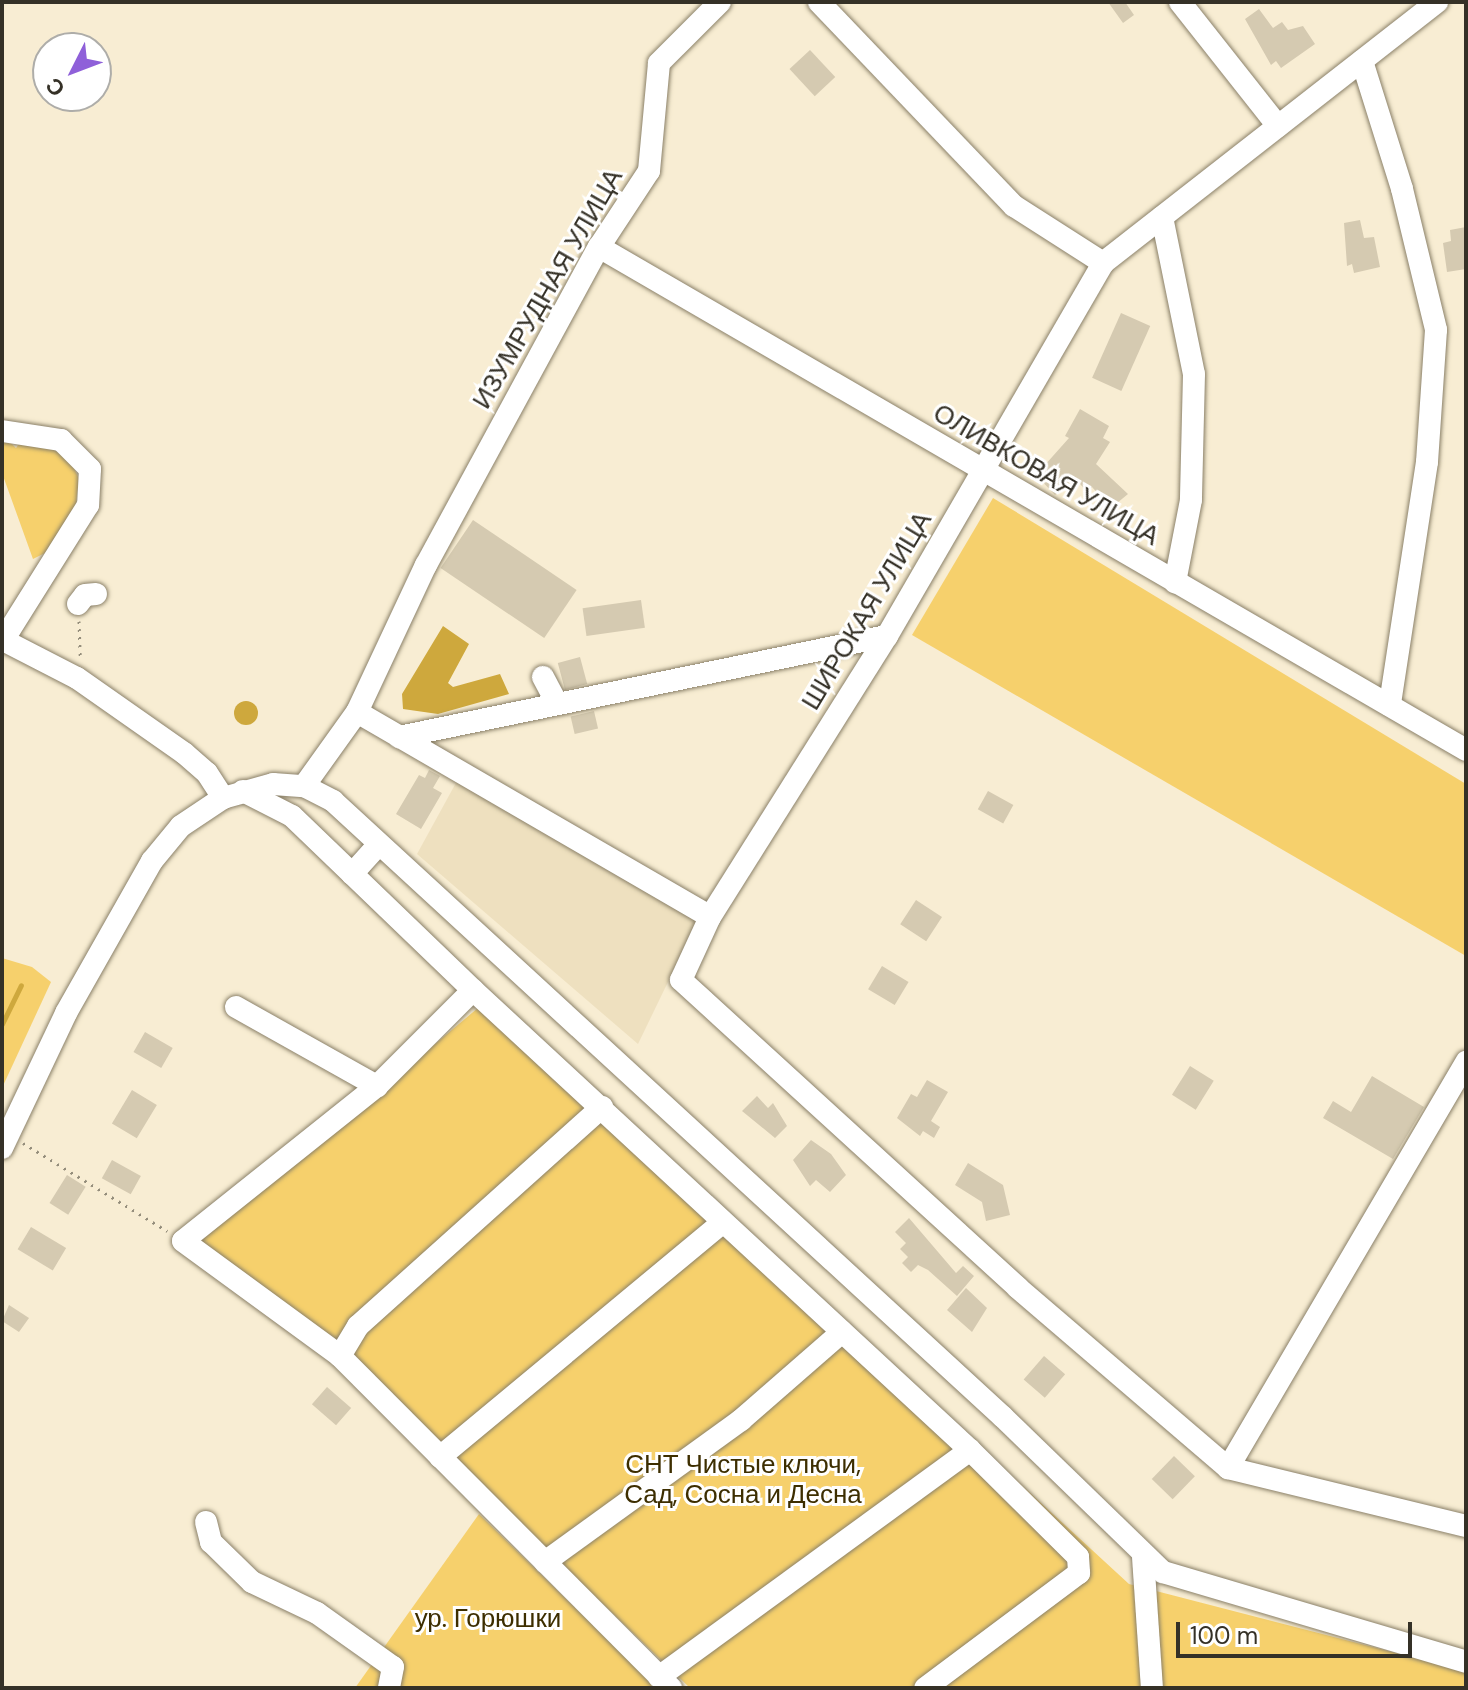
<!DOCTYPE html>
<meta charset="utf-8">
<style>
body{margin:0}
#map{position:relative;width:1468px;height:1690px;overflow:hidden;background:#f8edd3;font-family:"DM Sans",sans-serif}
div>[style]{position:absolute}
.built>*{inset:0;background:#eee0bf}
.green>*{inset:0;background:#f6d06c}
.water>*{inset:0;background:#cea83d}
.round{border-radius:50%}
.stream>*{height:5px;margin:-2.5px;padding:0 2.5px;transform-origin:2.5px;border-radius:2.5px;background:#cea83d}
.building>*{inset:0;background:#d5cab1;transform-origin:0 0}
.path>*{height:3px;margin-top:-1.5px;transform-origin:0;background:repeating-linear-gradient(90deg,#948d7b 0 2px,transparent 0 8px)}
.roads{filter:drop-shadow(0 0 2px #8a8068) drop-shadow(0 0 2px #8a8068)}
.minor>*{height:22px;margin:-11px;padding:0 11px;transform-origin:11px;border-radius:11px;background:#fff}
span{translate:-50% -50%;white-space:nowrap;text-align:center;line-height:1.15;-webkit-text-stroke:6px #fff;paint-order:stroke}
.street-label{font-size:26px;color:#353127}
.park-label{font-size:26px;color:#3d2e00}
.frame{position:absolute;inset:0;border:4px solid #353127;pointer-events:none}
.north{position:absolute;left:32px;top:32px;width:80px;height:80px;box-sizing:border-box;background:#fff;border:2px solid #aeada9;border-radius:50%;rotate:228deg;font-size:22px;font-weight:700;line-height:32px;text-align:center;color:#353127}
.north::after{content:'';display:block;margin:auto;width:28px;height:36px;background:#8f60d9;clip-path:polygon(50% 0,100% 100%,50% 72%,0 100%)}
.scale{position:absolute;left:1176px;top:1622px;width:236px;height:36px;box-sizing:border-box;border:4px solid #353127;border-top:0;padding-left:10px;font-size:24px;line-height:28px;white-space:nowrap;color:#353127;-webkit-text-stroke:6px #fff;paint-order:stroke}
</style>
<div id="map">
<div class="built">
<i style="clip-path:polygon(457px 781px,697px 922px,638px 1044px,417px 854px)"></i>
</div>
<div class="green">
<i style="clip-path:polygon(27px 433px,70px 460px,79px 479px,75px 511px,53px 549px,33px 559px,2px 473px,2px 434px,16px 448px)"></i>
<i style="clip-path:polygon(993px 498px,1466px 784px,1466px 956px,912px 635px)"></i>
<i style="clip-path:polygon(2px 958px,32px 967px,51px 982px,2px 1088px)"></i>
<i style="clip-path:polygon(491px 997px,1129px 1584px,1466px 1671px,1466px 1688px,690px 1688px,342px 1352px,196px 1245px)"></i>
<i style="clip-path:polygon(479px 1514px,657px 1688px,355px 1688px)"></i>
</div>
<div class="water">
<i style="clip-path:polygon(443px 626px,469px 644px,448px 683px,453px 687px,500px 674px,509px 694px,438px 714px,403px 709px,402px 694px)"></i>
<i class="round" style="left:234px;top:701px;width:24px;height:24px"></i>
</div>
<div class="stream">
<i style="left:2px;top:1024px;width:43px;rotate:-64deg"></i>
</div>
<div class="building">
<i style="clip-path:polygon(1108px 2px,1125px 2px,1134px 15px,1123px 23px)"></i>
<i style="clip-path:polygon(1259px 9px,1273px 28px,1282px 22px,1288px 30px,1303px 26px,1315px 44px,1281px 68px,1276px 61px,1271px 65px,1245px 19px)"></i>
<i style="left:810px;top:50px;width:37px;height:28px;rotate:47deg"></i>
<i style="clip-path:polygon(1360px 220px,1364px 238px,1374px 237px,1380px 267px,1354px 273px,1352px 264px,1347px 266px,1344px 223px)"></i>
<i style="clip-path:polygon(1466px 227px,1466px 269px,1447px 272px,1443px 243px,1451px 241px,1450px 230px)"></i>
<i style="left:1121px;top:313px;width:32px;height:71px;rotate:24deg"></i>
<i style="clip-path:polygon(1080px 409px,1109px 426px,1103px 438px,1110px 442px,1096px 464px,1128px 494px,1111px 508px,1092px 487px,1087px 492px,1075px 478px,1055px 495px,1036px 475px,1069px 438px,1065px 436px)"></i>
<i style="left:473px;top:520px;width:125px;height:58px;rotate:34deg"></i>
<i style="left:641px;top:600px;width:28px;height:59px;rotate:82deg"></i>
<i style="left:580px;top:657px;width:28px;height:23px;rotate:75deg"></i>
<i style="left:594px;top:711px;width:18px;height:24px;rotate:77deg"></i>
<i style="clip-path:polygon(429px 770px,440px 776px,433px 788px,442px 793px,421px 829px,396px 814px,419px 775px,425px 778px)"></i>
<i style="left:988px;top:791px;width:29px;height:21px;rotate:29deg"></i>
<i style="left:916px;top:900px;width:31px;height:29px;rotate:33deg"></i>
<i style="left:882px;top:966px;width:31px;height:27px;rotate:31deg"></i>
<i style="left:145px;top:1032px;width:32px;height:23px;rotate:30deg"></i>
<i style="left:1190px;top:1066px;width:28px;height:34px;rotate:32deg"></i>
<i style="clip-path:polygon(1372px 1076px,1424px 1107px,1393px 1159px,1323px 1118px,1333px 1101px,1351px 1112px)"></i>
<i style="clip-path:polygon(927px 1080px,948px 1092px,931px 1121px,940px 1127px,934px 1138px,923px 1131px,920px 1136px,897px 1118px,911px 1094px,917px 1097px)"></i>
<i style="left:132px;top:1090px;width:29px;height:39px;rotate:31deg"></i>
<i style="clip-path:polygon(757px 1096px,768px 1108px,773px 1103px,787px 1126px,775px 1138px,742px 1111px)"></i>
<i style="clip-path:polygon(811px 1140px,831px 1154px,846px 1175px,830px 1192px,816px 1180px,810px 1186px,793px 1160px)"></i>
<i style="left:112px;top:1160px;width:33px;height:21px;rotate:29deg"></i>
<i style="clip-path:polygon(968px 1163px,1003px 1185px,1010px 1215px,986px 1221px,982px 1202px,955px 1185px)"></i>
<i style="left:67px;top:1175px;width:22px;height:33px;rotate:32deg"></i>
<i style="clip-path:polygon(909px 1218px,956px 1273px,963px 1266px,974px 1276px,957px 1296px,928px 1270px,918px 1265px,911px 1272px,902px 1263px,908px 1257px,900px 1249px,906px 1243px,895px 1232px)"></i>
<i style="left:31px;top:1227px;width:41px;height:26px;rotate:31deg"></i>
<i style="clip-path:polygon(966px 1288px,987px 1308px,972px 1332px,947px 1310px)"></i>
<i style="clip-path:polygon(9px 1305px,29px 1318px,19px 1332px,2px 1321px)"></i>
<i style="left:1044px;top:1356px;width:28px;height:31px;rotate:41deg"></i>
<i style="left:327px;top:1387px;width:32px;height:23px;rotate:41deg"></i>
<i style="left:1174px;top:1456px;width:29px;height:32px;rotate:44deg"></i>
</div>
<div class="path">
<i style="left:79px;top:621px;width:36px;rotate:88deg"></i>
<i style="left:23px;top:1143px;width:169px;rotate:31.4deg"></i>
</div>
<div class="roads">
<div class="minor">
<i style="left:819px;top:2px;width:282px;rotate:46.3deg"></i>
<i style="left:1014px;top:206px;width:106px;rotate:32.6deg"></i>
<i style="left:1180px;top:2px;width:158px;rotate:51.7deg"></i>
<i style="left:1362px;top:61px;width:134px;rotate:72.6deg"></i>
<i style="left:1402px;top:189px;width:145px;rotate:76.4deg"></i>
<i style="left:1436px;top:330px;width:132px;rotate:93.9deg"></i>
<i style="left:1427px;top:462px;width:246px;rotate:98.7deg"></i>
<i style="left:1162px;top:217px;width:160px;rotate:78.5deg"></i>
<i style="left:1194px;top:374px;width:126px;rotate:91.4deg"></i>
<i style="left:1191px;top:500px;width:84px;rotate:101deg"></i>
<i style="left:599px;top:247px;width:1002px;rotate:30.12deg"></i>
<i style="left:2px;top:431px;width:60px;rotate:8.7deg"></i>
<i style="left:61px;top:440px;width:41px;rotate:45deg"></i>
<i style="left:90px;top:469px;width:36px;rotate:93deg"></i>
<i style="left:88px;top:505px;width:162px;rotate:122.1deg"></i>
<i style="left:78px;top:604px;width:11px;rotate:-52deg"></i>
<i style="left:85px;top:595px;width:11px;rotate:-5deg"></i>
<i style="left:3px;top:640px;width:83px;rotate:27.2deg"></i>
<i style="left:77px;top:678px;width:131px;rotate:35deg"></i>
<i style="left:184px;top:753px;width:30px;rotate:41deg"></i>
<i style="left:207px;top:773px;width:30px;rotate:57deg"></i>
<i style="left:543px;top:677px;width:27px;rotate:62deg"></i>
<i style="left:357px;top:712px;width:162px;rotate:-64.9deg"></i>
<i style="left:426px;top:565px;width:362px;rotate:-61.5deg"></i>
<i style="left:599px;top:247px;width:91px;rotate:-56.7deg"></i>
<i style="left:649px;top:171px;width:108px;rotate:-84.7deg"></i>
<i style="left:659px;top:63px;width:86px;rotate:-45deg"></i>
<i style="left:399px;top:737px;width:498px;rotate:-11.7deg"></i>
<i style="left:304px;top:786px;width:91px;rotate:-54.4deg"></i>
<i style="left:357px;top:712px;width:408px;rotate:30.1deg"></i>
<i style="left:710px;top:917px;width:332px;rotate:-57.8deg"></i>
<i style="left:887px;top:636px;width:431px;rotate:-59.9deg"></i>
<i style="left:1103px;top:263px;width:424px;rotate:-38deg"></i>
<i style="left:243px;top:791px;width:55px;rotate:27deg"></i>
<i style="left:292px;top:816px;width:251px;rotate:43.9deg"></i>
<i style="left:473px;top:990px;width:136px;rotate:135deg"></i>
<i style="left:377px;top:1086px;width:248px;rotate:141.4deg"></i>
<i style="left:183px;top:1241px;width:195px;rotate:36.2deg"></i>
<i style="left:340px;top:1356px;width:469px;rotate:45.1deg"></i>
<i style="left:352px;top:874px;width:40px;rotate:-48deg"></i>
<i style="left:710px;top:917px;width:69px;rotate:114.7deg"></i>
<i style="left:681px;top:980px;width:457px;rotate:42.4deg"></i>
<i style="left:1018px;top:1288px;width:277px;rotate:40.6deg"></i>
<i style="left:1228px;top:1468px;width:471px;rotate:-59.6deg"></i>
<i style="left:473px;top:990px;width:677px;rotate:42.79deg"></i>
<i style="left:970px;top:1450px;width:152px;rotate:44.7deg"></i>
<i style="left:1078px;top:1557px;width:16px;rotate:86deg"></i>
<i style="left:1079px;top:1573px;width:192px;rotate:143.2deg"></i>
<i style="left:236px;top:1007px;width:162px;rotate:29.3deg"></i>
<i style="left:2px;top:1148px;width:149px;rotate:-64.6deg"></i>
<i style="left:66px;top:1013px;width:175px;rotate:-60.5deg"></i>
<i style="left:152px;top:861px;width:45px;rotate:-50.4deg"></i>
<i style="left:181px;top:826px;width:50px;rotate:-33.7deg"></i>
<i style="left:223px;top:798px;width:52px;rotate:-15.6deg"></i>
<i style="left:273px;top:784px;width:31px;rotate:4deg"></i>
<i style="left:304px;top:786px;width:33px;rotate:27deg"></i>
<i style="left:333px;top:801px;width:910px;rotate:42.6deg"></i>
<i style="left:1003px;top:1417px;width:223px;rotate:44.1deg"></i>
<i style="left:1163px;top:1572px;width:316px;rotate:16.5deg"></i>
<i style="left:340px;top:1356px;width:35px;rotate:-59deg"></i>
<i style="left:358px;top:1326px;width:328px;rotate:-41.9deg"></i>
<i style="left:440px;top:1457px;width:366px;rotate:-39.7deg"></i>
<i style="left:1228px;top:1468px;width:245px;rotate:13.7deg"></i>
<i style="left:206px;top:1522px;width:21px;rotate:76deg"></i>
<i style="left:211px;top:1542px;width:57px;rotate:44.3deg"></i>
<i style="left:252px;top:1582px;width:72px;rotate:25.5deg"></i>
<i style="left:317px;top:1613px;width:93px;rotate:35.4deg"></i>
<i style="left:393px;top:1667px;width:21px;rotate:101deg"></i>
<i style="left:1143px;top:1557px;width:131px;rotate:86.1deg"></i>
<i style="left:545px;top:1562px;width:242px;rotate:-35.9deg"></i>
<i style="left:741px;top:1420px;width:134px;rotate:-41.1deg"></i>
<i style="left:659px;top:1677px;width:385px;rotate:-36.1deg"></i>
</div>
</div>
<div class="street-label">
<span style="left:548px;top:289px;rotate:-60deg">ИЗУМРУДНАЯ УЛИЦА</span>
<span style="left:1046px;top:475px;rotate:30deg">ОЛИВКОВАЯ УЛИЦА</span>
<span style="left:867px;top:611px;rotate:-59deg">ШИРОКАЯ УЛИЦА</span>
</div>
<div class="park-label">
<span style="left:743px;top:1480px">СНТ Чистые ключи,<br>Сад, Сосна и Десна</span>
<span style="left:488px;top:1619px">ур. Горюшки</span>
</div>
<div class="frame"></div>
<div class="north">С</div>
<div class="scale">100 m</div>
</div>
